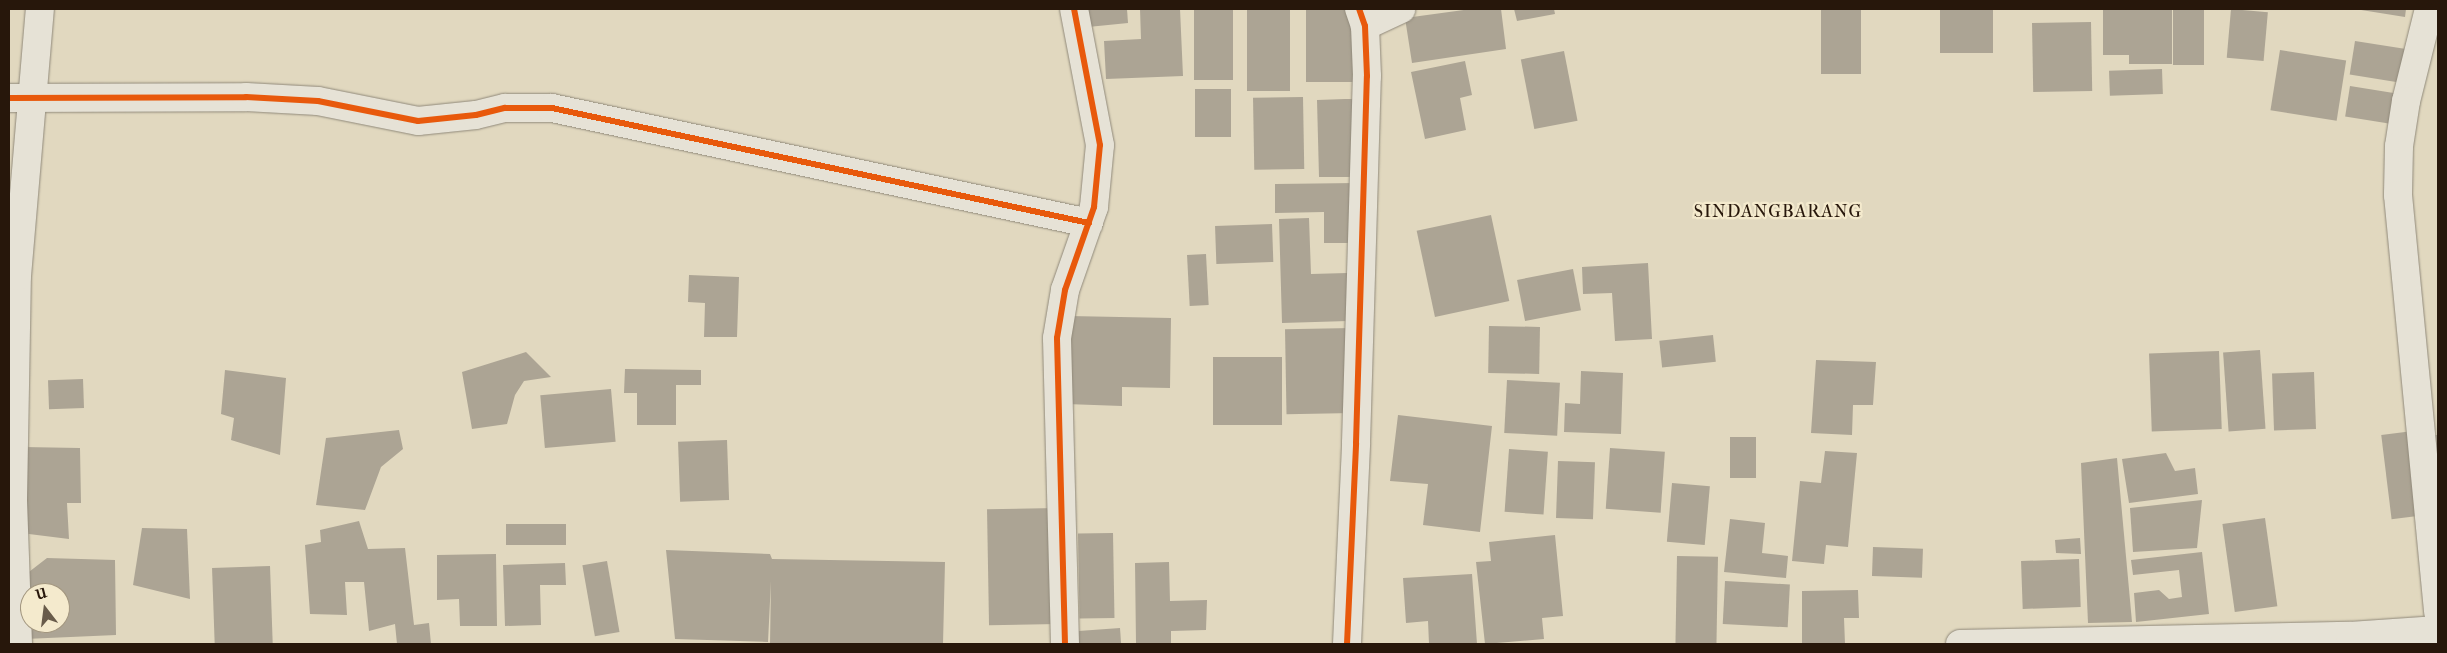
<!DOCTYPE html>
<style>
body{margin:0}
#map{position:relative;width:2447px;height:653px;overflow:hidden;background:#e1d8bf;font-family:"IM FELL French Canon",serif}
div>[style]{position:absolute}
.building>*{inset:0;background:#aca494;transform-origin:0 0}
.roads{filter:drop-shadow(0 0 1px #90897a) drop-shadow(0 0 1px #90897a)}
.minor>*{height:28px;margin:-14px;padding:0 14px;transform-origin:14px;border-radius:14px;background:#e6e2d6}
.cycleway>*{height:6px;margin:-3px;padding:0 3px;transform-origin:3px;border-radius:3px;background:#e8590c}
span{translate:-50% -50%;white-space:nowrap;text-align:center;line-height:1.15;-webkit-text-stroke:4.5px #f4eacd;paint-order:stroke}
.quarter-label{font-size:18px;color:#27170b;letter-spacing:1px}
.frame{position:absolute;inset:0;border:10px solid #27170b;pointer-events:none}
.north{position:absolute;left:20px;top:583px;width:50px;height:50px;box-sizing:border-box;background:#f4eacd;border:1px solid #a2967f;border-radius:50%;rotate:345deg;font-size:14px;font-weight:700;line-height:20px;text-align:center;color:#27170b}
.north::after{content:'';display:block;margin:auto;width:18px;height:22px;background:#685b4a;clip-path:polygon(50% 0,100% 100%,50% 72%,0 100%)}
</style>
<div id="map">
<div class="building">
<i style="clip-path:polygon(1087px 9px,1127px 9px,1128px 23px,1088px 27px)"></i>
<i style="clip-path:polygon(1140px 9px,1180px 9px,1183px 76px,1106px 79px,1104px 41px,1141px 39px)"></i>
<i style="left:1194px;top:9px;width:39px;height:71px"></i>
<i style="left:1247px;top:9px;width:43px;height:82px"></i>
<i style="left:1306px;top:9px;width:50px;height:73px"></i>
<i style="clip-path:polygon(1471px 9px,1501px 9px,1506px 49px,1412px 63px,1405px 18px)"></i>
<i style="clip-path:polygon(1514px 9px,1554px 9px,1555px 14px,1517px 21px)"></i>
<i style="left:1821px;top:9px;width:40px;height:65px"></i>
<i style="left:1940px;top:9px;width:53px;height:44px"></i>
<i style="clip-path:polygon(2103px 9px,2172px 9px,2172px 64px,2129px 64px,2129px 55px,2103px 55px)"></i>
<i style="left:2173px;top:9px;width:31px;height:56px"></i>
<i style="left:2231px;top:9px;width:37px;height:49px;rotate:5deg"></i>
<i style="clip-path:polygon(2355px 9px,2406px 9px,2405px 17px)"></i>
<i style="left:2091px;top:22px;width:69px;height:59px;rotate:89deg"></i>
<i style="left:2355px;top:41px;width:58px;height:34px;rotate:9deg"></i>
<i style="left:2280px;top:50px;width:67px;height:61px;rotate:9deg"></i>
<i style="left:1564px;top:51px;width:71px;height:44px;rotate:79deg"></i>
<i style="clip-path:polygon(1465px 61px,1472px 95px,1460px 98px,1466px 130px,1425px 139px,1411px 72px)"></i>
<i style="left:2162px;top:69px;width:25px;height:53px;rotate:88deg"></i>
<i style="left:2350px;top:86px;width:52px;height:31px;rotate:9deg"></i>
<i style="left:1231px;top:89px;width:48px;height:36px;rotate:90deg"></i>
<i style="left:1303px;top:97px;width:72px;height:50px;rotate:89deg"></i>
<i style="clip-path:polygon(1345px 99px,1359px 99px,1361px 177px,1319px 177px,1317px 100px)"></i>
<i style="clip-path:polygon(1356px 183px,1357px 243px,1324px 243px,1324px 212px,1275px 213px,1275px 184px)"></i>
<i style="left:1491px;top:215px;width:88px;height:76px;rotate:78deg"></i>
<i style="clip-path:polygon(1309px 218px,1311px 274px,1347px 273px,1348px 321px,1282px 323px,1279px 219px)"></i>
<i style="left:1272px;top:224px;width:38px;height:57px;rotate:88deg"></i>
<i style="left:1206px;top:254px;width:51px;height:19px;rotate:87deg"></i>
<i style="clip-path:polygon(1648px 263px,1652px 339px,1615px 341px,1612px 293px,1583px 294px,1582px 267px)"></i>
<i style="left:1573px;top:269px;width:42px;height:57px;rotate:79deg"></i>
<i style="clip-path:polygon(689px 275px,739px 277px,737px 337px,704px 337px,705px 303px,688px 302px)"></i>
<i style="clip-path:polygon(1069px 316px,1171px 318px,1170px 388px,1122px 387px,1122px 406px,1066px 404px)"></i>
<i style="left:1489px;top:326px;width:51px;height:47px;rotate:1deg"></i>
<i style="left:1352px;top:328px;width:85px;height:67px;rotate:89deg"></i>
<i style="left:1713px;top:335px;width:27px;height:54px;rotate:84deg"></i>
<i style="left:2260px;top:350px;width:79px;height:37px;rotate:86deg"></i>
<i style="left:2219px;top:351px;width:78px;height:70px;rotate:88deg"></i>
<i style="clip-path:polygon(526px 352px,551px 377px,524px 381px,515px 395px,507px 424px,472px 429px,462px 372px)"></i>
<i style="left:1282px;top:357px;width:68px;height:69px;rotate:90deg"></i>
<i style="clip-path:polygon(1816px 360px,1876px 362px,1873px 405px,1853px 405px,1852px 435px,1811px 433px)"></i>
<i style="clip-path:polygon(625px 369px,701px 370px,701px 385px,676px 385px,676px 425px,637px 425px,637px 393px,624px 393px)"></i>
<i style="clip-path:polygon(225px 370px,286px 378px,280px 455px,231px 440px,234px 418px,221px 414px)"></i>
<i style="clip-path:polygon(1581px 371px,1623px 373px,1621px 434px,1564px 432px,1565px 403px,1580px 404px)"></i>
<i style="left:2314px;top:372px;width:57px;height:42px;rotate:88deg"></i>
<i style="left:83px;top:379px;width:29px;height:35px;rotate:88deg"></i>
<i style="left:1507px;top:380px;width:53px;height:53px;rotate:3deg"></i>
<i style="left:611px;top:389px;width:53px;height:71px;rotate:85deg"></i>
<i style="clip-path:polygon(1398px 415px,1492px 426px,1480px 532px,1423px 525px,1428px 484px,1390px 481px)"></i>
<i style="clip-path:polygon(399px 430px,403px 449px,381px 467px,365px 510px,316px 505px,326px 438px)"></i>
<i style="left:2413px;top:431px;width:85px;height:32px;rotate:83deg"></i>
<i style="clip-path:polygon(2433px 435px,2438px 435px,2438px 464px,2437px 464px)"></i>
<i style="left:1730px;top:437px;width:26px;height:41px"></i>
<i style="left:727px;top:440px;width:60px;height:49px;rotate:88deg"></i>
<i style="clip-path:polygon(23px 447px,80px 448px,81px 503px,67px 503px,69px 539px,21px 533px)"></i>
<i style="left:1610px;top:448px;width:55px;height:61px;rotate:4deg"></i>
<i style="left:1509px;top:449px;width:39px;height:63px;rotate:4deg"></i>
<i style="clip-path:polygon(1825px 451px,1857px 453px,1848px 547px,1826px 545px,1824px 564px,1792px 561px,1800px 481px,1821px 483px)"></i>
<i style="clip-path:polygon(2166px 453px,2175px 471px,2195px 468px,2198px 494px,2129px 503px,2122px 459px)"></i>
<i style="clip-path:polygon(2117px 458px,2132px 622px,2088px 623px,2081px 463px)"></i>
<i style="left:1558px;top:461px;width:37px;height:57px;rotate:2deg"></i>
<i style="left:1672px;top:483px;width:38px;height:59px;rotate:5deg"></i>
<i style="clip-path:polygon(2202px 500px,2197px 548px,2133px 552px,2130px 508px)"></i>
<i style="left:1056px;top:508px;width:116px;height:69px;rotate:89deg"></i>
<i style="left:2265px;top:518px;width:89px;height:43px;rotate:82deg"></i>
<i style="clip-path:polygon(1730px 519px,1765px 523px,1762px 553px,1788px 556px,1786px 578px,1724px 572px)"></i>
<i style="clip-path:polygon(359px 521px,368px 549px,405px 548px,414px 625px,429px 623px,431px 644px,397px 644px,395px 624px,369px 631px,364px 582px,345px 582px,347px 615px,310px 614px,305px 545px,321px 542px,320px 530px)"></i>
<i style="left:506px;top:524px;width:60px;height:21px"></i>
<i style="clip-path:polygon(142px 528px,187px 529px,190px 599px,133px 585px)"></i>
<i style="left:1113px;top:533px;width:85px;height:35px;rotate:89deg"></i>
<i style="clip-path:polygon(1555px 535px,1563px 616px,1542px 618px,1544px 639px,1485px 644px,1476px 562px,1491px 561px,1489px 542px)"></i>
<i style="clip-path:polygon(2080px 538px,2081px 554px,2056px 553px,2055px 540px)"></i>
<i style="left:1873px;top:547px;width:50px;height:29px;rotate:2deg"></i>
<i style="clip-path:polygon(666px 550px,770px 554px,772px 559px,945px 562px,943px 644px,770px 644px,771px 581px,768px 642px,675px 639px)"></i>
<i style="clip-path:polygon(2202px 552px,2209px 614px,2136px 622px,2134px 593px,2159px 590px,2169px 599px,2182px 597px,2179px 570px,2133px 575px,2131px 560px)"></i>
<i style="clip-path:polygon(496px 554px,497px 626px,460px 626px,459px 599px,437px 600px,437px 555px)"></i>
<i style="left:1677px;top:556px;width:41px;height:87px;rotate:1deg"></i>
<i style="clip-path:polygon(evenodd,47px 558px,115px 560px,116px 635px,25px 639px,25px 575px,47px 558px,30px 593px,60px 593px,60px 623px,30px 623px,30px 593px)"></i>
<i style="left:2079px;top:559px;width:48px;height:58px;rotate:88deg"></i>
<i style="left:607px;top:561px;width:72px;height:25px;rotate:80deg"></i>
<i style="clip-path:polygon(1169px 562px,1170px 601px,1207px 600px,1206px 630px,1171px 631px,1171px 644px,1136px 644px,1135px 563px)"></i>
<i style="clip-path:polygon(565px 563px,566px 585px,540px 585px,541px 625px,505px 626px,503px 565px)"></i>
<i style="left:270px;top:566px;width:78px;height:58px;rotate:88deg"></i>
<i style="clip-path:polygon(1472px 574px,1477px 644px,1429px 644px,1428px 621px,1406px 623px,1403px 578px)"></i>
<i style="left:1725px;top:581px;width:65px;height:43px;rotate:3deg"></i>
<i style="clip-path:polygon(1858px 590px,1859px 618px,1844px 618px,1845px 644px,1802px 644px,1802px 591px)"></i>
<i style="left:1120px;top:628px;width:16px;height:45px;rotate:86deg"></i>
</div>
<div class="roads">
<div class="minor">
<i style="left:2429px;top:9px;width:95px;rotate:104deg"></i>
<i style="left:2406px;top:101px;width:46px;rotate:98.8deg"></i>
<i style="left:2399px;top:146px;width:49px;rotate:91.2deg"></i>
<i style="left:2398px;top:195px;width:419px;rotate:84.5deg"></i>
<i style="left:1365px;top:26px;width:40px;rotate:-25deg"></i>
<i style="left:9px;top:98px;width:237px;rotate:-0.2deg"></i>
<i style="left:246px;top:97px;width:72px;rotate:3.2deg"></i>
<i style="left:318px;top:101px;width:102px;rotate:11.3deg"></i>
<i style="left:418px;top:121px;width:58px;rotate:-5.9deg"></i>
<i style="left:476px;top:115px;width:30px;rotate:-14deg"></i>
<i style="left:505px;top:108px;width:47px"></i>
<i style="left:552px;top:108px;width:549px;rotate:12.09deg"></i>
<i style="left:18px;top:644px;width:144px;rotate:-92deg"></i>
<i style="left:13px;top:500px;width:224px;rotate:-89deg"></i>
<i style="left:17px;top:276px;width:268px;rotate:-85.1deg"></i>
<i style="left:1065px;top:644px;width:306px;rotate:-91.5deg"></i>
<i style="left:1057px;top:338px;width:49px;rotate:-80.5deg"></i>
<i style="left:1065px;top:290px;width:88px;rotate:-70.7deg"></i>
<i style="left:1094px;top:207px;width:62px;rotate:-84.5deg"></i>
<i style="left:1100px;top:145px;width:138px;rotate:-100.8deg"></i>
<i style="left:1347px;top:644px;width:201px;rotate:-87.4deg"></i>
<i style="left:1356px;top:443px;width:367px;rotate:-88.3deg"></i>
<i style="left:1367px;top:76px;width:50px;rotate:-92.3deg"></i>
<i style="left:1365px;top:26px;width:18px;rotate:-109deg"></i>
<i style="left:1960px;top:644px;width:390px;rotate:-1.2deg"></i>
<i style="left:2350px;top:636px;width:88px;rotate:-3.9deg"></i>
</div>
</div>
<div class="cycleway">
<i style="left:9px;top:98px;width:237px;rotate:-0.2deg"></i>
<i style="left:246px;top:97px;width:72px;rotate:3.2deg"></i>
<i style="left:318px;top:101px;width:102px;rotate:11.3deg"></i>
<i style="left:418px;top:121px;width:58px;rotate:-5.9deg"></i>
<i style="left:476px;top:115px;width:30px;rotate:-14deg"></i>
<i style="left:505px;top:108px;width:47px"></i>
<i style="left:552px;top:108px;width:549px;rotate:12.09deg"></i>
<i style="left:1065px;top:644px;width:306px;rotate:-91.5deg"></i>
<i style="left:1057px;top:338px;width:49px;rotate:-80.5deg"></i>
<i style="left:1065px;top:290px;width:88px;rotate:-70.7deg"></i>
<i style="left:1094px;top:207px;width:62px;rotate:-84.5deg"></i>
<i style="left:1100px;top:145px;width:138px;rotate:-100.8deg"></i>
<i style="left:1347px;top:644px;width:201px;rotate:-87.4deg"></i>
<i style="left:1356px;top:443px;width:367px;rotate:-88.3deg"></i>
<i style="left:1367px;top:76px;width:50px;rotate:-92.3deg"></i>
<i style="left:1365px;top:26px;width:18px;rotate:-109deg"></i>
</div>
<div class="quarter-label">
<span style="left:1778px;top:212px">SINDANGBARANG</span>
</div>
<div class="frame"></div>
<div class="north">U</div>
</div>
